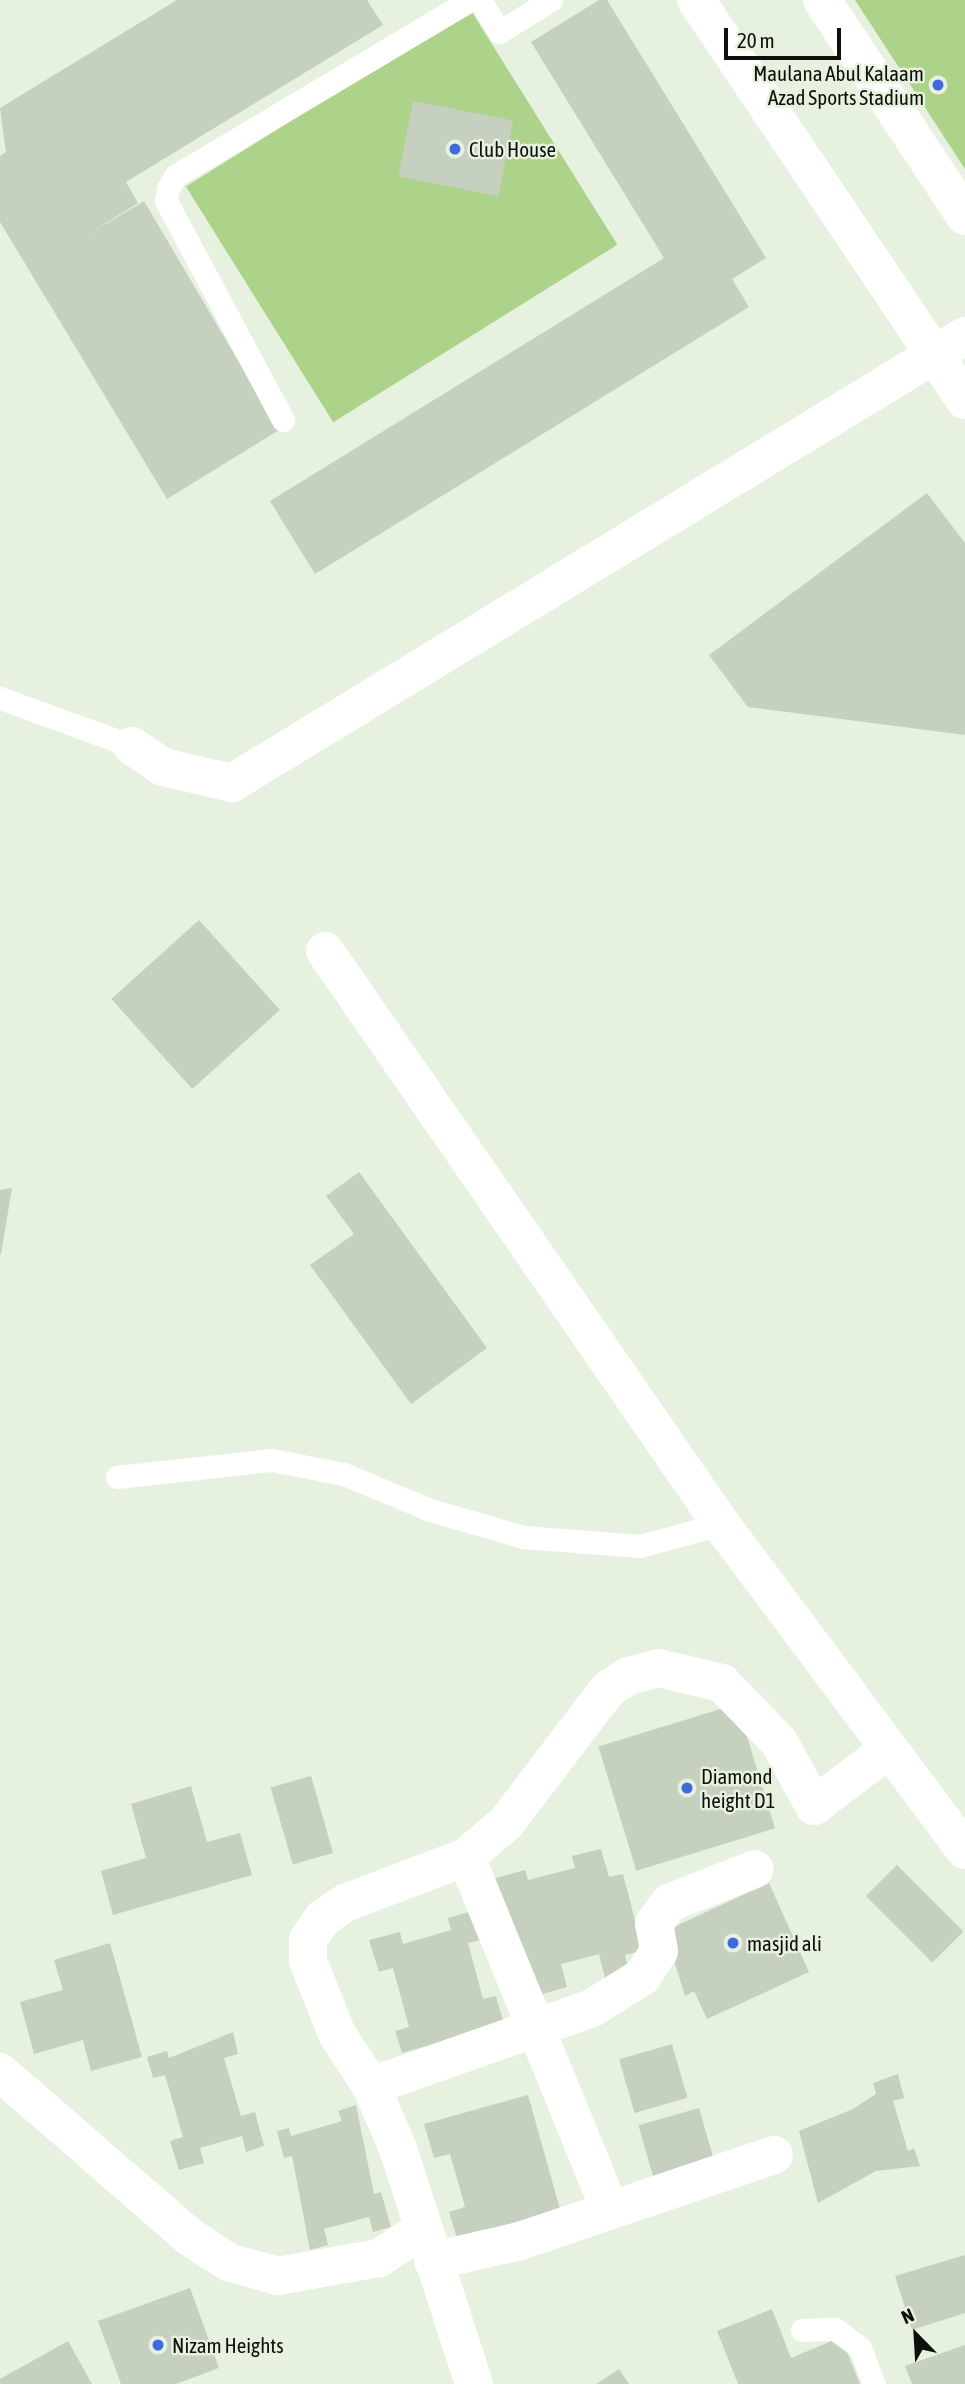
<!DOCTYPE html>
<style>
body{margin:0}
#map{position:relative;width:965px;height:2384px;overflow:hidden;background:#e7f1df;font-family:"Asap Condensed",sans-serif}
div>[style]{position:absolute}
.green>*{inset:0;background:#acd389;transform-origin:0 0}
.building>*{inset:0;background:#c6d0bf;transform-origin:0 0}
.lane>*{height:23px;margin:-11.5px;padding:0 11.5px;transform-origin:11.5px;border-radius:11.5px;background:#fff}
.street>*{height:38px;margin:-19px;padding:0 19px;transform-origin:19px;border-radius:19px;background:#fff}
.secondary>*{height:38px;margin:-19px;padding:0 19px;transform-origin:19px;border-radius:19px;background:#fff}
.dots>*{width:19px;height:19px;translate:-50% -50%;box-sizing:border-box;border:4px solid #e7f1df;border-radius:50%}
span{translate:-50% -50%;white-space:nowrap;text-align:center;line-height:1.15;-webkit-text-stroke:5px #e7f1df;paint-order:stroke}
.poi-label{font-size:21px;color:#0e110b}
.right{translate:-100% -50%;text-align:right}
.left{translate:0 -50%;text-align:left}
.north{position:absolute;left:881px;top:2300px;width:70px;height:70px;-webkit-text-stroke:5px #e7f1df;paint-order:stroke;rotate:336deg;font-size:19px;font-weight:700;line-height:28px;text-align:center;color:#0e110b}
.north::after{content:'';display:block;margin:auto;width:24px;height:32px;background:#0e110b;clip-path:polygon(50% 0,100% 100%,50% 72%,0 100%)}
.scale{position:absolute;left:724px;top:28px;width:117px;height:32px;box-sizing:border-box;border:4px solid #0e110b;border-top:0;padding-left:9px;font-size:21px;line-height:24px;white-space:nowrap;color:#0e110b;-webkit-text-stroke:5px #e7f1df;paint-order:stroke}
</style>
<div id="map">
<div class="green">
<i style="clip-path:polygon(855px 0,965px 0,965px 169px)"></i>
<i style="left:470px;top:9px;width:278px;height:335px;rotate:58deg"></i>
</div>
<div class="building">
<i style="clip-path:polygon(177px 0,367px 0,383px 25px,126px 182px,138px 203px,81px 239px,144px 201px,279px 430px,167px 499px,0 222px,0 156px,6px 152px,0 108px)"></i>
<i style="clip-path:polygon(599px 0,607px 0,766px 258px,732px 279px,749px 307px,315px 574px,270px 501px,664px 258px,531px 42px)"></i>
<i style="left:413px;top:101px;width:102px;height:77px;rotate:11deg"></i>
<i style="clip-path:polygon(927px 493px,965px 543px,965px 735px,748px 707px,709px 655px)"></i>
<i style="left:199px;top:920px;width:121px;height:118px;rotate:48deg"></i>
<i style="clip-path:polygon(359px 1172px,487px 1348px,411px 1404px,310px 1265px,354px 1234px,326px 1196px)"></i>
<i style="clip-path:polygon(12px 1188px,1px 1254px,0 1254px,0 1190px)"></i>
<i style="left:737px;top:1704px;width:130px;height:145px;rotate:73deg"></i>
<i style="left:311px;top:1776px;width:80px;height:42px;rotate:74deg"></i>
<i style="clip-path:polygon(191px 1786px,207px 1842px,240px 1833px,252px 1875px,113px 1915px,101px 1871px,146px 1858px,131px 1804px)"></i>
<i style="clip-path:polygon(601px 1849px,609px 1877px,623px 1874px,643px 1951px,625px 1955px,629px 1971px,605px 1978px,599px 1954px,561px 1964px,567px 1987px,525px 1999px,492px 1879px,525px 1870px,528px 1880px,575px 1868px,572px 1856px)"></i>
<i style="left:897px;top:1865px;width:94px;height:44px;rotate:45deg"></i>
<i style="clip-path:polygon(769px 1883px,809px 1972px,707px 2019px,694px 1991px,685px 1996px,665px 1931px)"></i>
<i style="clip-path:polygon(472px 1911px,480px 1940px,468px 1943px,483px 1999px,496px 1996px,504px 2024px,402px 2053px,395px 2031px,409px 2027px,393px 1968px,379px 1972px,369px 1940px,400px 1932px,403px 1944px,451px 1930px,448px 1918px)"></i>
<i style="clip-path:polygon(110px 1943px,142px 2057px,91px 2071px,83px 2040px,34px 2054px,20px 2002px,63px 1990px,54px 1960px)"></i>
<i style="clip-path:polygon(233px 2032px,238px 2054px,224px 2058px,241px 2116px,255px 2112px,264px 2146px,246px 2152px,242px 2136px,200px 2148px,204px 2163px,179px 2170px,170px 2141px,183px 2137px,165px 2075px,153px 2078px,147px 2057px,167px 2051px,169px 2058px)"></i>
<i style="left:672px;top:2044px;width:56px;height:55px;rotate:74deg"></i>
<i style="clip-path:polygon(898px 2074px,904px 2098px,893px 2101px,908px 2151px,914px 2148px,920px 2166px,876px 2171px,818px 2203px,799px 2131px,853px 2109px,876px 2094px,873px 2083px)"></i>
<i style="clip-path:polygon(528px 2095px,560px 2209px,457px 2239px,449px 2212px,465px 2207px,450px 2154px,434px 2158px,424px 2124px)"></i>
<i style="clip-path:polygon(356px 2105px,374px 2194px,381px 2192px,391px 2227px,373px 2232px,369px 2217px,324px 2229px,328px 2245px,310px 2250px,292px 2156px,284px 2158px,277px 2131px,289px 2128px,291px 2136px,342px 2121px,338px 2111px)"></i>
<i style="left:699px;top:2108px;width:54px;height:63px;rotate:74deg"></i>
<i style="clip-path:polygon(965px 2255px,965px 2313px,912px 2330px,895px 2276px)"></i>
<i style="clip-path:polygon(190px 2288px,219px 2368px,176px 2384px,121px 2384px,98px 2321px)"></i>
<i style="clip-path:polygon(772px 2309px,791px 2358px,841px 2337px,860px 2384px,738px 2384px,717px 2331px)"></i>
<i style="clip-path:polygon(68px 2341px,92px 2384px,0 2384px,0 2379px)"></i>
<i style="clip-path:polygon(965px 2345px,965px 2384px,912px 2384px,905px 2366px)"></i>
<i style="clip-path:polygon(619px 2369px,629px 2384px,596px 2384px)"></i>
</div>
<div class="lane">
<i style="left:480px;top:0;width:37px;rotate:59deg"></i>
<i style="left:499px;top:32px;width:61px;rotate:-31.6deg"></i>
<i style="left:283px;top:420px;width:248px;rotate:-118.1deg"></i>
<i style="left:166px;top:201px;width:12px;rotate:-81deg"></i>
<i style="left:168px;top:189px;width:15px;rotate:-62deg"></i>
<i style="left:175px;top:176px;width:344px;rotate:-30.8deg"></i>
<i style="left:0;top:698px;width:140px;rotate:20deg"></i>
<i style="left:117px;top:1477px;width:156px;rotate:-6.3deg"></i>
<i style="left:272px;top:1460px;width:73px;rotate:11deg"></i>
<i style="left:344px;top:1474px;width:93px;rotate:22.7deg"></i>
<i style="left:430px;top:1510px;width:97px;rotate:16.2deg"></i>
<i style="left:523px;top:1537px;width:117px;rotate:4.4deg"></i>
<i style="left:640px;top:1546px;width:84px;rotate:-15.2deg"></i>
<i style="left:802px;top:2330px;width:33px;rotate:-2deg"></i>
<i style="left:835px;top:2329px;width:31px;rotate:37deg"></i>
<i style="left:860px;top:2348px;width:39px;rotate:69deg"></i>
</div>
<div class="street">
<i style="left:132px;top:746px;width:37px;rotate:34deg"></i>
<i style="left:163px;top:767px;width:71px;rotate:13.1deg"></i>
<i style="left:232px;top:783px;width:859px;rotate:-31.38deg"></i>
<i style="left:325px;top:951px;width:697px;rotate:55.35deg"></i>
<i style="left:721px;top:1524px;width:407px;rotate:53.2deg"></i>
<i style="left:466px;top:1857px;width:381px;rotate:67.8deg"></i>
<i style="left:0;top:2072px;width:252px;rotate:41deg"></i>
<i style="left:190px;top:2237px;width:45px;rotate:33.3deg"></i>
<i style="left:228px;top:2262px;width:52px;rotate:15.6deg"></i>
<i style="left:278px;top:2276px;width:103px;rotate:-10.1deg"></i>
<i style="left:379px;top:2258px;width:49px;rotate:-33.4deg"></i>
<i style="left:371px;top:2086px;width:234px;rotate:-19.4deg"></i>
<i style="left:592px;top:2008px;width:59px;rotate:-31.8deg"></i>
<i style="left:642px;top:1977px;width:31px;rotate:-57deg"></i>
<i style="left:659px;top:1951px;width:27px;rotate:-100deg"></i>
<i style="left:654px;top:1924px;width:26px;rotate:-54deg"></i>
<i style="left:669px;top:1903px;width:92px;rotate:-21.6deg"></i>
<i style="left:433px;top:2261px;width:89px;rotate:-12.9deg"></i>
<i style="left:520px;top:2241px;width:268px;rotate:-18.7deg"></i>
<i style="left:474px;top:2384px;width:247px;rotate:-107.9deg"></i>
<i style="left:398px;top:2149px;width:69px;rotate:-113.2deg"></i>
<i style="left:371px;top:2086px;width:62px;rotate:-123.2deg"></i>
<i style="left:337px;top:2034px;width:79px;rotate:-111.7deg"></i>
<i style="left:308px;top:1961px;width:21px;rotate:-90deg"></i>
<i style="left:308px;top:1940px;width:27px;rotate:-56deg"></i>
<i style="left:323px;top:1918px;width:27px;rotate:-34deg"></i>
<i style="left:345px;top:1903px;width:129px;rotate:-20.8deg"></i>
<i style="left:466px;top:1857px;width:52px;rotate:-40.4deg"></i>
<i style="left:506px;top:1823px;width:168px;rotate:-52.7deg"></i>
<i style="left:608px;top:1689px;width:25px;rotate:-32deg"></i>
<i style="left:629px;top:1676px;width:30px;rotate:-15deg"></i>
<i style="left:658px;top:1668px;width:66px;rotate:13.2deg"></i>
<i style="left:722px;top:1683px;width:82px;rotate:46deg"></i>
<i style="left:779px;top:1742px;width:73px;rotate:61.3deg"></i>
<i style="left:814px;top:1806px;width:94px;rotate:-37.2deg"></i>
</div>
<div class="secondary">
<i style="left:696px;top:0;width:482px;rotate:56.1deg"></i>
<i style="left:822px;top:0;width:259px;rotate:56.5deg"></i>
</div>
<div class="dots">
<i style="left:938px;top:85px;background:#406adc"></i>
<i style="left:455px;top:149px;background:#406adc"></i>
<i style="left:687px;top:1788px;background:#406adc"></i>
<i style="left:733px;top:1943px;background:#406adc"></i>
<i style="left:158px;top:2345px;background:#406adc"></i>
</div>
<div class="poi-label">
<span class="right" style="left:924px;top:85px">Maulana Abul Kalaam<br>Azad Sports Stadium</span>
<span class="left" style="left:469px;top:149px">Club House</span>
<span class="left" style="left:701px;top:1788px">Diamond<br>height D1</span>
<span class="left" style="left:747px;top:1943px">masjid ali</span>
<span class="left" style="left:172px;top:2345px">Nizam Heights</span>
</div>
<div class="north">N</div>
<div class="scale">20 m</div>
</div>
